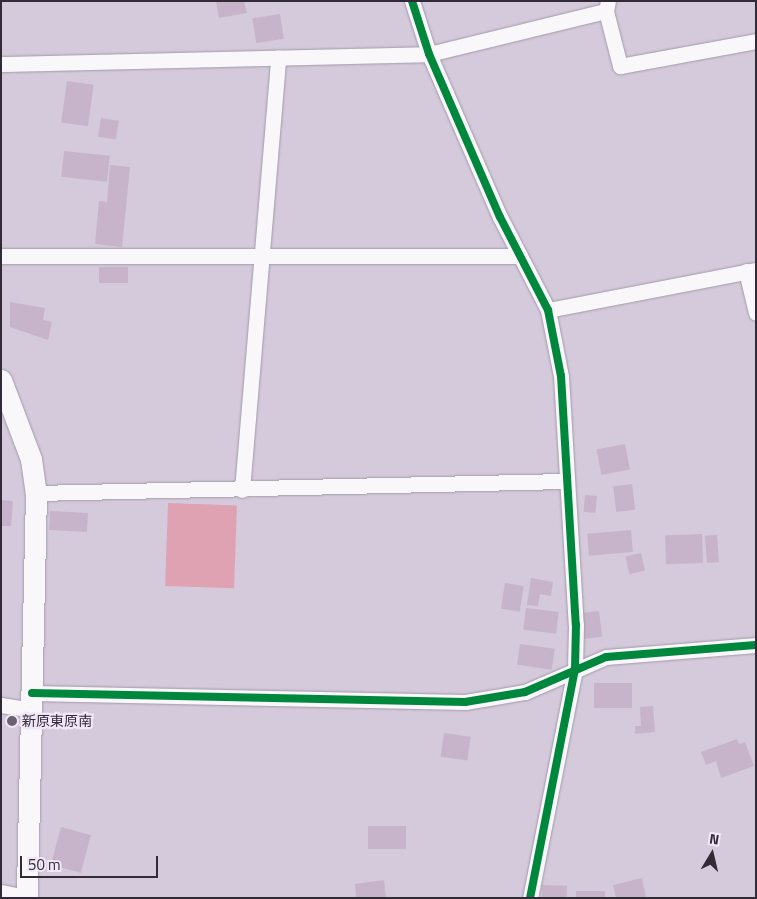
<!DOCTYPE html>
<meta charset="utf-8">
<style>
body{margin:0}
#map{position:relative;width:757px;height:899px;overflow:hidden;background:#d4cadc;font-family:"Titillium Web","Noto Sans JP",sans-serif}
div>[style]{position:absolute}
.green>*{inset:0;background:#dea2b3;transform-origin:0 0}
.building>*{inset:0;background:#c8b4ca;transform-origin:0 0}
.roads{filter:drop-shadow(0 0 1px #a29aa8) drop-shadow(0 0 1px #a29aa8)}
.street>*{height:15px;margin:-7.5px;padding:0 7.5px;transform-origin:7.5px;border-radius:7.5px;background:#f9f7fa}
.secondary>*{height:21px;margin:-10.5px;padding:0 10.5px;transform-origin:10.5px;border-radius:10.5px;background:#f9f7fa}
.cycleway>*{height:8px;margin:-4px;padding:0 4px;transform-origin:4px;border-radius:4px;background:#00873e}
.dots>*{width:14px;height:14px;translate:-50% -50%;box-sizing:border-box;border:2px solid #f1e7f8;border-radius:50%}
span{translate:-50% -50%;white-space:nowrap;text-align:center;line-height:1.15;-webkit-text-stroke:4.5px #f1e7f8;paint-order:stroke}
.poi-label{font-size:14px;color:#322a37}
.left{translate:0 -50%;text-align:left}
.frame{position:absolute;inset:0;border:2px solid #322a37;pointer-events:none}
.north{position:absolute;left:687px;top:829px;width:50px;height:50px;-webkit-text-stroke:4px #f1e7f8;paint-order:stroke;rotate:9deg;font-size:14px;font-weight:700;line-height:20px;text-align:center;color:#322a37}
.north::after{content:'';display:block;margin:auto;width:18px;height:22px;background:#322a37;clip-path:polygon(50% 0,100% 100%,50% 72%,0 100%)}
.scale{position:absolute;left:20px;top:856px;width:138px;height:22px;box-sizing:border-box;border:2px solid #322a37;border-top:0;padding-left:6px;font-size:15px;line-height:18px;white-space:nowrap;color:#322a37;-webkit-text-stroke:4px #f1e7f8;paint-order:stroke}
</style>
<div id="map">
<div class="green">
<i style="left:168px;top:503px;width:69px;height:83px;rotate:2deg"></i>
</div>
<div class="building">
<i style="clip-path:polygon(216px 1px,244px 1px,247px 13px,219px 18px)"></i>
<i style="left:280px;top:14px;width:25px;height:28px;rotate:81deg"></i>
<i style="left:67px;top:81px;width:27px;height:42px;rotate:8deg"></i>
<i style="left:101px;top:118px;width:18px;height:19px;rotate:9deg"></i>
<i style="left:64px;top:151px;width:46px;height:26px;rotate:6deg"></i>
<i style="clip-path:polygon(110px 165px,130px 167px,122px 247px,95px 244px,99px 201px,107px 202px)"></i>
<i style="left:99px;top:267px;width:29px;height:16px"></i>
<i style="clip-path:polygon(10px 302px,45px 308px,43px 320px,52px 322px,48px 340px,10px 327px)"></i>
<i style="left:625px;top:444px;width:26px;height:29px;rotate:79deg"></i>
<i style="left:632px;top:484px;width:26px;height:19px;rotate:83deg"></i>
<i style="left:585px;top:495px;width:12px;height:17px;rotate:5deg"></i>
<i style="clip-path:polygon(1px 500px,13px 501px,11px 526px,1px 526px)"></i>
<i style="left:50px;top:511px;width:38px;height:19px;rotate:3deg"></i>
<i style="left:631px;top:530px;width:22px;height:44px;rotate:85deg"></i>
<i style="left:702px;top:534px;width:29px;height:37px;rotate:88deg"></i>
<i style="left:717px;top:535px;width:27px;height:12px;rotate:86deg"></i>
<i style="left:641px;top:553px;width:18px;height:16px;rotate:77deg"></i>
<i style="clip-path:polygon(531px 578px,553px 582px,551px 596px,540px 594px,538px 606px,527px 605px)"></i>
<i style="left:505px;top:583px;width:19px;height:26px;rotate:9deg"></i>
<i style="left:526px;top:608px;width:33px;height:22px;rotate:7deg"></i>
<i style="left:599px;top:611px;width:26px;height:19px;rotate:83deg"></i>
<i style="left:520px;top:644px;width:35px;height:21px;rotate:8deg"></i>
<i style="left:594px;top:683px;width:38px;height:25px"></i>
<i style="clip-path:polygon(653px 706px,655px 732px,635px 734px,635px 726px,641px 726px,640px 707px)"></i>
<i style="left:444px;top:733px;width:27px;height:24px;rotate:8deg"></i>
<i style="clip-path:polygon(737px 739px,739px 744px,745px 742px,754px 766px,721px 778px,716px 761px,706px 765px,701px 752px)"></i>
<i style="left:406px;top:826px;width:23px;height:38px;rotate:90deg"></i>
<i style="left:61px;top:827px;width:31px;height:39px;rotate:15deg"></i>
<i style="clip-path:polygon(642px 878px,646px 898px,616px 898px,613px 885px)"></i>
<i style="clip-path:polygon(384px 880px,386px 898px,356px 898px,355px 884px)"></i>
<i style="left:542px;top:885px;width:25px;height:13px;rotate:2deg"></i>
<i style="left:576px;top:891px;width:29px;height:7px"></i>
</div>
<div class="roads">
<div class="street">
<i style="left:412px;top:1px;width:56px;rotate:72.2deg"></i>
<i style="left:429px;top:54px;width:178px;rotate:66.5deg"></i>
<i style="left:500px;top:217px;width:105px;rotate:62.7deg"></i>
<i style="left:548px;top:310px;width:67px;rotate:78.9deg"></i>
<i style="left:561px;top:376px;width:249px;rotate:86.6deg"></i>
<i style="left:576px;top:625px;width:44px;rotate:91.3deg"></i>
<i style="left:575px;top:669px;width:233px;rotate:101.1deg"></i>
<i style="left:606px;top:11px;width:57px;rotate:75.7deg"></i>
<i style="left:620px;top:66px;width:138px;rotate:-10.4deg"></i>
<i style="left:1px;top:64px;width:428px;rotate:-1.3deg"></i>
<i style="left:429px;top:54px;width:182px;rotate:-13.7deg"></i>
<i style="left:606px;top:11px;width:10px;rotate:-79deg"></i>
<i style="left:1px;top:256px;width:519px"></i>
<i style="left:746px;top:271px;width:43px;rotate:76.6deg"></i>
<i style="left:548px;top:310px;width:212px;rotate:-10.9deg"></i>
<i style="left:242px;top:490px;width:434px;rotate:-85.2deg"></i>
<i style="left:36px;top:493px;width:529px;rotate:-1.3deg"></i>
<i style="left:32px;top:693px;width:433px;rotate:1.2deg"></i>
<i style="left:465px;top:702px;width:61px;rotate:-9.5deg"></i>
<i style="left:525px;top:692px;width:88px;rotate:-23.4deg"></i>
<i style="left:606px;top:657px;width:150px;rotate:-4.6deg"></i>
<i style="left:1px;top:705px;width:30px;rotate:9deg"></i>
</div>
<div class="secondary">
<i style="left:1px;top:380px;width:85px;rotate:69.2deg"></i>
<i style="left:31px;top:459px;width:34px;rotate:82deg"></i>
<i style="left:36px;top:493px;width:405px;rotate:91.3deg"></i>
<i style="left:1px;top:895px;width:14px;rotate:12deg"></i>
</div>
</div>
<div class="cycleway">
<i style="left:412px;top:1px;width:56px;rotate:72.2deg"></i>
<i style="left:429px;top:54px;width:178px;rotate:66.5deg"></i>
<i style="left:500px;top:217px;width:105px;rotate:62.7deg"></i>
<i style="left:548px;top:310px;width:67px;rotate:78.9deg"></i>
<i style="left:561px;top:376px;width:249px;rotate:86.6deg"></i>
<i style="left:576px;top:625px;width:44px;rotate:91.3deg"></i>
<i style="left:575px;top:669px;width:233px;rotate:101.1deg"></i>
<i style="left:32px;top:693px;width:433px;rotate:1.2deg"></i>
<i style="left:465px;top:702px;width:61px;rotate:-9.5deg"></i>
<i style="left:525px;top:692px;width:88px;rotate:-23.4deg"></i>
<i style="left:606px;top:657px;width:150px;rotate:-4.6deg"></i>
</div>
<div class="dots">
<i style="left:12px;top:721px;background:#6b6271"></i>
</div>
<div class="poi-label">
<span class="left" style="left:22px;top:721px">新原東原南</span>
</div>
<div class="frame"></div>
<div class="north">N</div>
<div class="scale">50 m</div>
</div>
